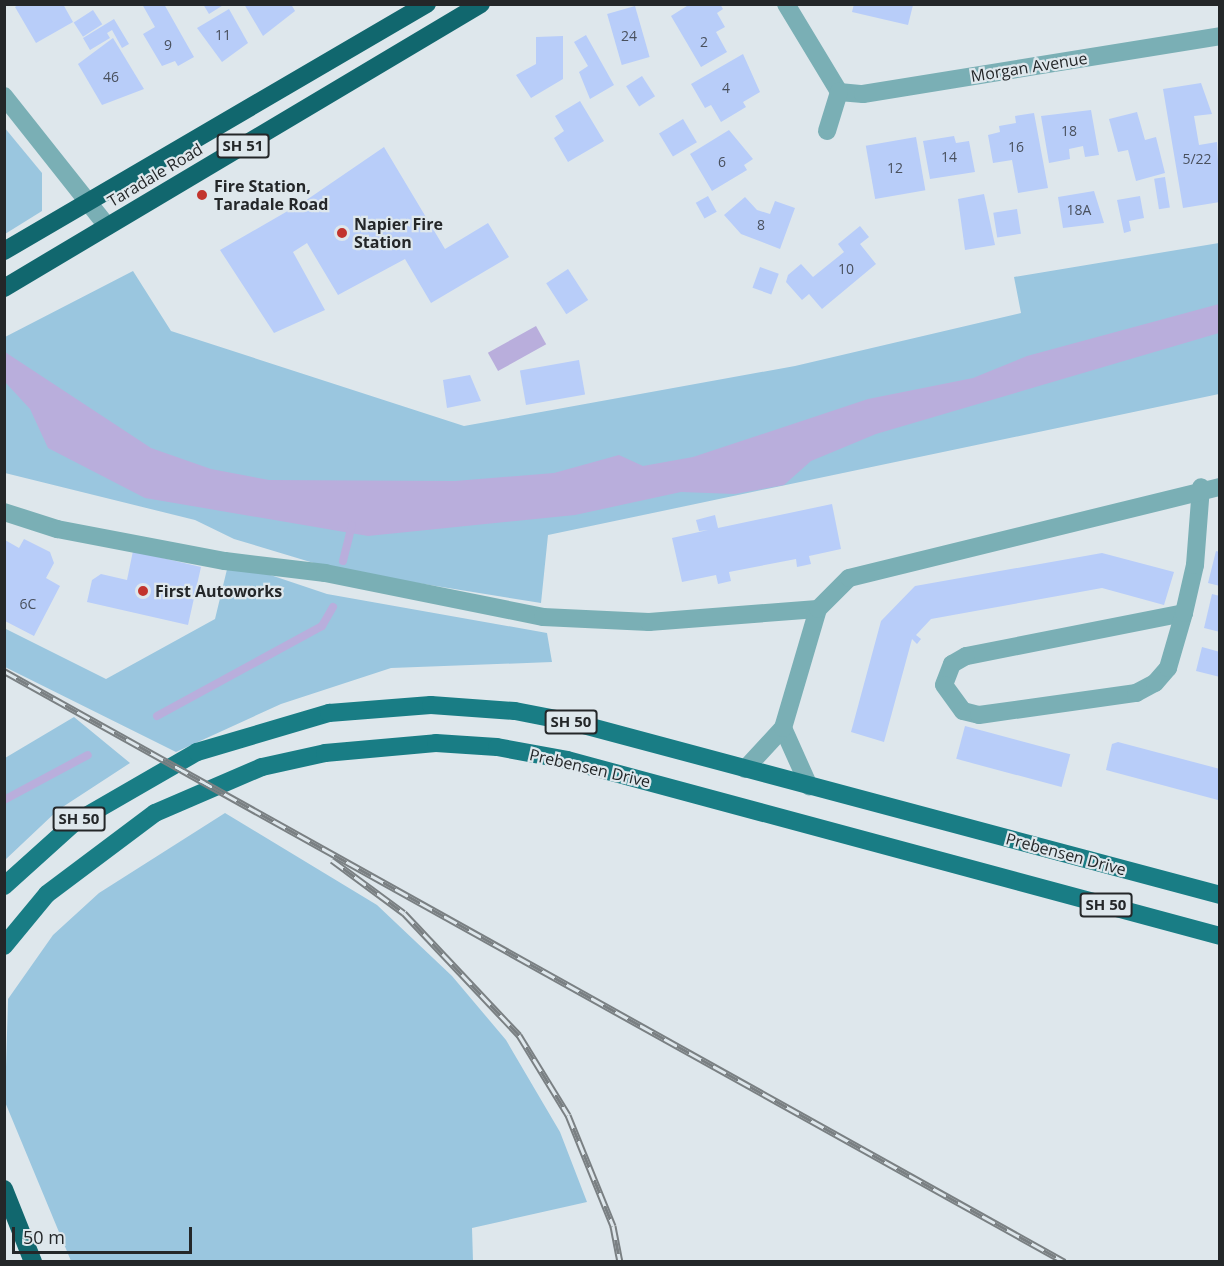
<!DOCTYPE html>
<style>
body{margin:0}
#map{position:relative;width:1224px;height:1266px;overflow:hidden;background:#dee7ec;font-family:"Open Sans",sans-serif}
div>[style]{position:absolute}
.green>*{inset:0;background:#9ac6df}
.water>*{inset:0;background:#b9aedc;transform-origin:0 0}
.stream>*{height:8px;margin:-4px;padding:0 4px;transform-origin:4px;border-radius:4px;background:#b9aedc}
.building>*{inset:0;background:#b8cdf9;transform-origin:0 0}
.minor>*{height:18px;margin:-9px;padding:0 9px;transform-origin:9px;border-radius:9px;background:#7aafb5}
.major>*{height:18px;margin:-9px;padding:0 9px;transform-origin:9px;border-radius:9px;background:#197d85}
.highway>*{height:18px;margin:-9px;padding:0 9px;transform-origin:9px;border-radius:9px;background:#11676e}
.rail>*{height:7px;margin-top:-3.5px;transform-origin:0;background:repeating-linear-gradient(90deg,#dee7ec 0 14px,#7a8083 0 28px);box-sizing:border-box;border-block:2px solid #7a8083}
.dots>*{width:16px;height:16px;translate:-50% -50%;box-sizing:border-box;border:3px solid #dee7ec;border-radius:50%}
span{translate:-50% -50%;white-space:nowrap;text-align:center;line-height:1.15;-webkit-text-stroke:4.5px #dee7ec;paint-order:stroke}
.number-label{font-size:14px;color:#49505d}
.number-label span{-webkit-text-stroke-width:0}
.shield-label span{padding:2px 4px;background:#dee7ec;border:2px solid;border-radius:4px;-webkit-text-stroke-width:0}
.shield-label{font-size:15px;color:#242729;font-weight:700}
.street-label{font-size:16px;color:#242729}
.poi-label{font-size:16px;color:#242729;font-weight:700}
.left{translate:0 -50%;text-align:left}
.frame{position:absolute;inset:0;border:6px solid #242729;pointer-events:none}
.scale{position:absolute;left:12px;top:1227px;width:180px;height:27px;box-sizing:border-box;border:3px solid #242729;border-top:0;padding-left:8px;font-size:18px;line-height:21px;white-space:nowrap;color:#242729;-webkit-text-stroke:4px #dee7ec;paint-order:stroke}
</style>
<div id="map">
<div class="green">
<i style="clip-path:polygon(4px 127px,42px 173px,42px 211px,5px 234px)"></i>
<i style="clip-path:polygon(1219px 243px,1219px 394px,548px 535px,541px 603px,337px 570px,234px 539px,195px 520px,5px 473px,5px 337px,133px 271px,171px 331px,464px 426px,795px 366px,1021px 313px,1014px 277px)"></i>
<i style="clip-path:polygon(229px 561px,327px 594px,547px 633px,552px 662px,391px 668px,281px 704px,176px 752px,5px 667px,4px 628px,106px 679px,215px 619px)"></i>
<i style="clip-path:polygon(74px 717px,130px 763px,58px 810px,5px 860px,5px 758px)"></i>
<i style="clip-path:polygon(225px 813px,377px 905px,452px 976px,506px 1040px,560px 1132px,587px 1202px,472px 1228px,473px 1261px,71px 1261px,5px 1102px,8px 999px,53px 935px,99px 893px)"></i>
</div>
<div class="water">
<i style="clip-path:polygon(1219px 304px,1219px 333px,876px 434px,811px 461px,784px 485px,735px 494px,681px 492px,575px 515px,368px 536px,145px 498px,48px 448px,30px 409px,5px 382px,5px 352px,151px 448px,211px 469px,269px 480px,455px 481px,554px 473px,619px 455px,643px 466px,693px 457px,868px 399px,973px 378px,1027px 356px)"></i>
<i style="left:536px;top:326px;width:21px;height:55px;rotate:61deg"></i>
</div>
<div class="stream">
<i style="left:343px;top:561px;width:37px;rotate:-76deg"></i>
<i style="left:157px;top:716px;width:188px;rotate:-28.6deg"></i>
<i style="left:322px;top:626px;width:22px;rotate:-60deg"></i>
<i style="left:4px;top:800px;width:95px;rotate:-28.2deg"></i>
</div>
<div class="building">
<i style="clip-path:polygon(19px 4px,63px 4px,73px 22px,36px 43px,15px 7px)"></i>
<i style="clip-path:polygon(142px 4px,164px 4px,194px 57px,178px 66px,175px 61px,162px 66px,143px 34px,155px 27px)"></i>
<i style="clip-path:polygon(203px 4px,225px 4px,209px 14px)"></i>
<i style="clip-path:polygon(244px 4px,291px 4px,295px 11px,263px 36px)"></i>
<i style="clip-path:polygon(690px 4px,720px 4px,723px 9px,717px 13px,725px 27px,716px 32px,727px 52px,701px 67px,671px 16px)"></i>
<i style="clip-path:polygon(854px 4px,911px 4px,913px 5px,908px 25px,852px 12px)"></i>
<i style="left:635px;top:6px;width:53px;height:29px;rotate:74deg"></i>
<i style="clip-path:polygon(229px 9px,248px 43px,222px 62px,197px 28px)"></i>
<i style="left:93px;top:10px;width:17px;height:23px;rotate:57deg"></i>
<i style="clip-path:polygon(114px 19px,129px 44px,122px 48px,112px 30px,107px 33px,110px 38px,90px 50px,83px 38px)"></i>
<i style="clip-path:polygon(586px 35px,614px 85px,590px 99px,579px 72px,588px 66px,574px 42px)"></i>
<i style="clip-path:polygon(563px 36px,563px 79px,531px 98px,516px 75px,536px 64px,536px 37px)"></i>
<i style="clip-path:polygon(113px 38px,144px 89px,102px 105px,78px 64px)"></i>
<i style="clip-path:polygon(743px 54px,760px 92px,743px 102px,746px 107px,721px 122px,711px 105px,705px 108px,691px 84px)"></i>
<i style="left:642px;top:76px;width:24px;height:19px;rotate:57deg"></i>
<i style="clip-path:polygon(1201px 83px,1212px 114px,1194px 116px,1199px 145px,1217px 142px,1220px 202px,1183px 208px,1163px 89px)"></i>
<i style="clip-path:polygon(580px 101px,604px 141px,568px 162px,554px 138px,564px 131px,555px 116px)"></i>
<i style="clip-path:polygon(1091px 110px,1099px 155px,1085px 157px,1083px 146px,1069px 149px,1070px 159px,1049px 163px,1041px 116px)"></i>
<i style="clip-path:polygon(1137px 112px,1145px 140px,1156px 137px,1165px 173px,1136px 181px,1128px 150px,1118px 152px,1109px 119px)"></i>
<i style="clip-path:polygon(1034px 113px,1048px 188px,1018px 193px,1012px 160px,993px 163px,988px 135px,1000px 132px,999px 126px,1016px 123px,1015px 116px)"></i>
<i style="left:683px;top:119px;width:27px;height:28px;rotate:59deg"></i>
<i style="clip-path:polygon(729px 130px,753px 159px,744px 165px,747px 170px,712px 191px,690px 154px)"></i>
<i style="clip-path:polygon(954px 136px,956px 143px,969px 141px,975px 172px,930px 179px,923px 141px)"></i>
<i style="left:916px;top:137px;width:54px;height:51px;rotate:80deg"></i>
<i style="clip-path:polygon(384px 147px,445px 249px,488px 223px,509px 257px,431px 303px,405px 259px,338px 295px,307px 243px,293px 252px,325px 310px,274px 333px,220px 250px,305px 201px)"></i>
<i style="left:1165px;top:177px;width:31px;height:11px;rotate:81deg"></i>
<i style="clip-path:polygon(1094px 191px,1104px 223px,1063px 228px,1058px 197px)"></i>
<i style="clip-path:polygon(984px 194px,995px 245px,965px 250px,958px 199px)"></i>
<i style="left:708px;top:196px;width:18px;height:14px;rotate:61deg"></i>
<i style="clip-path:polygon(1140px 196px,1144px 218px,1129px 221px,1131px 231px,1124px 233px,1117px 200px)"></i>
<i style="clip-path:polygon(745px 197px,757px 210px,770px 214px,775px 201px,795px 208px,780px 249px,741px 234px,724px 215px)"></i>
<i style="left:1017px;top:209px;width:25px;height:24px;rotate:81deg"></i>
<i style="clip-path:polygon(860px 226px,869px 237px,860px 244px,876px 264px,822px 309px,809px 294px,802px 300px,786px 282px,788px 275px,801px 264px,813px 277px,844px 252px,838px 244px)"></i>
<i style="left:760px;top:267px;width:20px;height:22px;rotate:20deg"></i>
<i style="left:568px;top:269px;width:37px;height:26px;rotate:57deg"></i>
<i style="left:579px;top:360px;width:35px;height:60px;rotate:80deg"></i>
<i style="clip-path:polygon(470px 375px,481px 401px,447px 408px,443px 380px)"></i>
<i style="clip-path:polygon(832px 504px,841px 549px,809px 556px,811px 564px,797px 567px,796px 559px,729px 572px,731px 581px,718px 584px,716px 575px,682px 582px,672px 538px,708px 530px,699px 531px,696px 520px,715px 515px,718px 528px)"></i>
<i style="clip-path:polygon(24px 539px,50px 552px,54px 563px,46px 578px,60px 586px,34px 636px,5px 621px,5px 540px,19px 548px)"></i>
<i style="clip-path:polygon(133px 551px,201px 567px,188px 625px,87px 602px,92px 580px,101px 574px,127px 580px)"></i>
<i style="clip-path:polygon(1216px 551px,1220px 552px,1220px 586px,1208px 583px)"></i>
<i style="clip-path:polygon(1102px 553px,1174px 572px,1164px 605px,1102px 588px,931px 619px,916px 635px,921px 639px,917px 644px,912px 639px,884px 742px,851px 732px,881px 621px,915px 586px)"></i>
<i style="clip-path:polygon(1212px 594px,1220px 596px,1220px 632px,1204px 628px)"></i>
<i style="clip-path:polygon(1202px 647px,1220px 652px,1220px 677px,1196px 671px)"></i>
<i style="left:965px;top:726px;width:109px;height:34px;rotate:15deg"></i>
<i style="clip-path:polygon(1118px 742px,1220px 769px,1218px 800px,1106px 770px,1112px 744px)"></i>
</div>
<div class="minor">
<i style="left:786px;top:4px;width:103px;rotate:58.9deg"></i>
<i style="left:839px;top:92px;width:24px;rotate:5deg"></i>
<i style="left:863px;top:94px;width:362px;rotate:-9.2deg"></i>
<i style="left:4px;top:96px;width:166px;rotate:51.6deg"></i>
<i style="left:827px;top:131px;width:41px;rotate:-72.9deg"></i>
<i style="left:4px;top:512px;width:56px;rotate:17.8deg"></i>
<i style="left:57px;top:529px;width:171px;rotate:10.8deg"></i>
<i style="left:225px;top:561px;width:101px;rotate:6.8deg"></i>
<i style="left:325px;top:573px;width:222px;rotate:11.4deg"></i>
<i style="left:543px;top:617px;width:106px;rotate:2.7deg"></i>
<i style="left:649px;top:622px;width:169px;rotate:-4.4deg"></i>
<i style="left:1184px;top:613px;width:222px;rotate:168.8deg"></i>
<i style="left:966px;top:656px;width:16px;rotate:150deg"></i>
<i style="left:952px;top:664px;width:22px;rotate:111deg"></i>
<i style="left:944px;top:685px;width:32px;rotate:54deg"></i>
<i style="left:963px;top:711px;width:16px;rotate:14deg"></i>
<i style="left:979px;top:715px;width:159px;rotate:-8deg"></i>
<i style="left:1136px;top:693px;width:21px;rotate:-28deg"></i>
<i style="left:1155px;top:683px;width:20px;rotate:-49deg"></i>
<i style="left:1168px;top:668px;width:57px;rotate:-73.8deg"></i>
<i style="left:1184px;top:613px;width:49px;rotate:-77.1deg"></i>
<i style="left:1195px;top:565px;width:78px;rotate:-85.6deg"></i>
<i style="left:783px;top:728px;width:64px;rotate:65.9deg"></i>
<i style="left:745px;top:769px;width:56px;rotate:-47.2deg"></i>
<i style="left:783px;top:728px;width:124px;rotate:-73.6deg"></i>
<i style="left:818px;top:609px;width:44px;rotate:-45deg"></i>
<i style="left:849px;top:578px;width:382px;rotate:-13.8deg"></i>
</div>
<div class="major">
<i style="left:4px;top:886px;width:94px;rotate:-42deg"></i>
<i style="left:74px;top:823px;width:142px;rotate:-30deg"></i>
<i style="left:197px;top:752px;width:138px;rotate:-16.5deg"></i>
<i style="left:329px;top:713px;width:102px;rotate:-4.5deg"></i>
<i style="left:431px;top:705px;width:84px;rotate:4.1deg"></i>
<i style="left:515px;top:711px;width:62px;rotate:11.1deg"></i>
<i style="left:576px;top:723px;width:667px;rotate:14.95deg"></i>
<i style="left:4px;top:946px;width:67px;rotate:-50.4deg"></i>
<i style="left:47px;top:894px;width:135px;rotate:-36.9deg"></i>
<i style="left:155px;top:813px;width:116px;rotate:-23.3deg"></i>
<i style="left:262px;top:767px;width:65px;rotate:-12.5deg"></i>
<i style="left:325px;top:753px;width:111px;rotate:-5.1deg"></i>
<i style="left:436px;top:743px;width:61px;rotate:3.8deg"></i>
<i style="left:497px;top:747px;width:71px;rotate:10.5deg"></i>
<i style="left:567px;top:760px;width:676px;rotate:15.08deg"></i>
</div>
<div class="highway">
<i style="left:4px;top:251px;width:490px;rotate:-30.3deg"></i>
<i style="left:4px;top:288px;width:555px;rotate:-30.77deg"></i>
<i style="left:4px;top:1189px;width:79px;rotate:68.3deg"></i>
</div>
<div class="rail">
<i style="left:4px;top:671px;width:1214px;rotate:29.12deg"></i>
<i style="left:332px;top:860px;width:89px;rotate:36.4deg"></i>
<i style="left:404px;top:913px;width:168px;rotate:46.7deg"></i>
<i style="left:519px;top:1035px;width:94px;rotate:58.5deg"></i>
<i style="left:568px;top:1115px;width:120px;rotate:67.9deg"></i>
<i style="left:613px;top:1226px;width:37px;rotate:79deg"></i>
</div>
<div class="dots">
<i style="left:202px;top:195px;background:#c2342d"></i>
<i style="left:342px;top:233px;background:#c2342d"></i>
<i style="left:143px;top:591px;background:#c2342d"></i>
</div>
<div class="number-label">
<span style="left:223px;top:35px">11</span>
<span style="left:629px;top:36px">24</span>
<span style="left:704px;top:42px">2</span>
<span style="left:168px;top:45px">9</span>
<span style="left:111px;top:77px">46</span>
<span style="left:726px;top:88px">4</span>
<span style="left:1069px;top:131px">18</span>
<span style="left:1016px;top:147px">16</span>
<span style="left:949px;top:157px">14</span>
<span style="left:1197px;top:159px">5/22</span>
<span style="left:722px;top:162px">6</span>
<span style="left:895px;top:168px">12</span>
<span style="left:1079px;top:210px">18A</span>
<span style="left:761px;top:225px">8</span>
<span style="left:846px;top:269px">10</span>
<span style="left:28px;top:604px">6C</span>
</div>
<div class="shield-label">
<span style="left:243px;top:146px">SH 51</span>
<span style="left:571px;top:722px">SH 50</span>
<span style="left:79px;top:819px">SH 50</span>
<span style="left:1106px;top:905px">SH 50</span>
</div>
<div class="street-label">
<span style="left:1029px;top:67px;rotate:-9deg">Morgan Avenue</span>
<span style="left:155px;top:175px;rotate:-31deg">Taradale Road</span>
<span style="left:590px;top:768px;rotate:13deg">Prebensen Drive</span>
<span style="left:1066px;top:854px;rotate:15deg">Prebensen Drive</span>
</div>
<div class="poi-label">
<span class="left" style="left:214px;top:195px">Fire Station,<br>Taradale Road</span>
<span class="left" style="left:354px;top:233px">Napier Fire<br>Station</span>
<span class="left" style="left:155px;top:591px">First Autoworks</span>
</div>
<div class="frame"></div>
<div class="scale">50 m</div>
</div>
